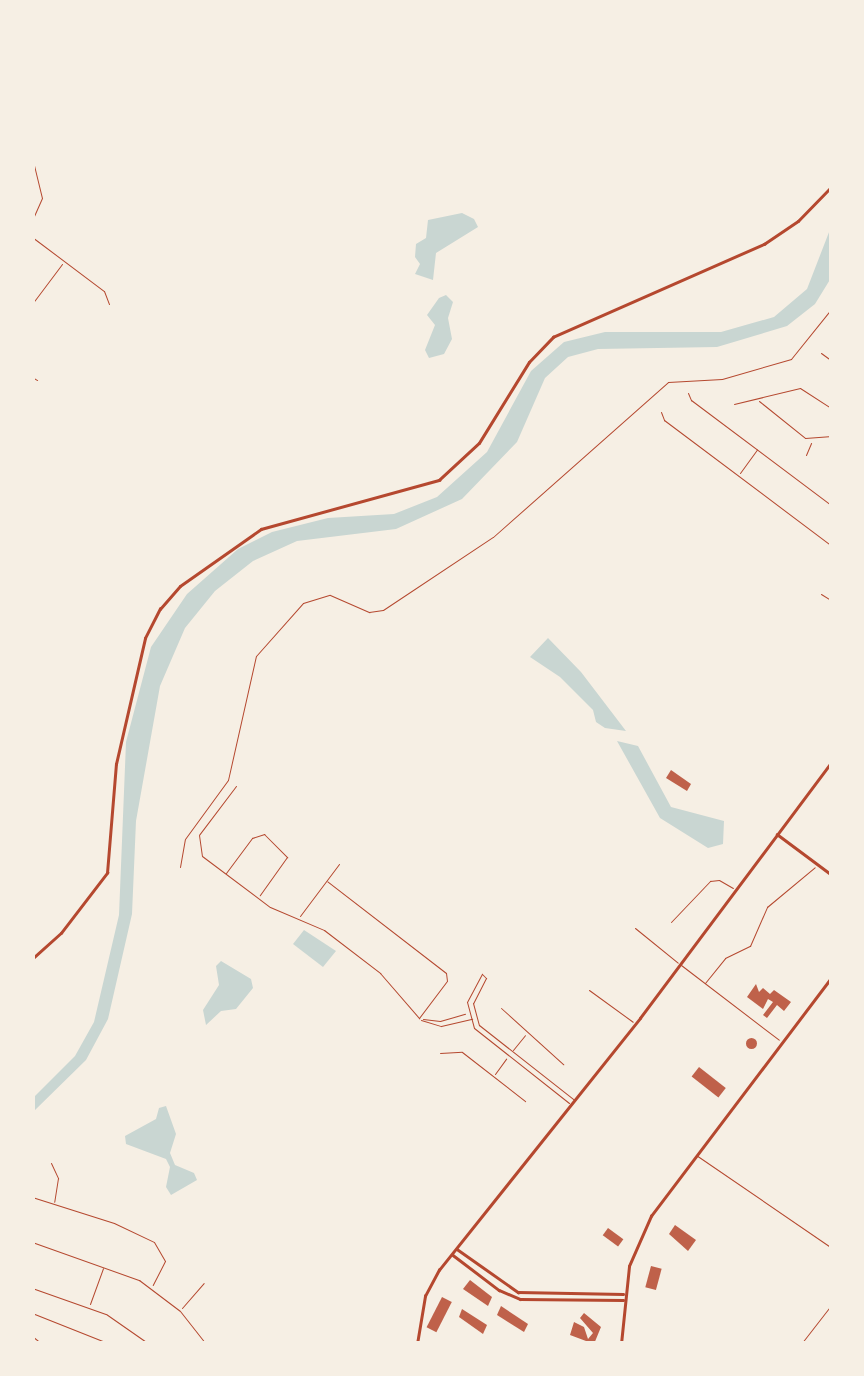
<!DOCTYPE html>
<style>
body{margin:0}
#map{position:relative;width:864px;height:1376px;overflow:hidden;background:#f6efe4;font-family:Spectral,serif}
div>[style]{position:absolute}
.water>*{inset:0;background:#c9d6d2}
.building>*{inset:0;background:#bf614a;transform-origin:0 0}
.round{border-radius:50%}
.path>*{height:1px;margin:-0.5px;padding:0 0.5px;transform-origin:0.5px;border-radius:0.5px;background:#b5482f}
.service>*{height:1px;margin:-0.5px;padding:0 0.5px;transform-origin:0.5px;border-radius:0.5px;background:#b5482f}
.minor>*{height:1px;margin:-0.5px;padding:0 0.5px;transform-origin:0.5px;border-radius:0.5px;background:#b5482f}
.tertiary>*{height:2.5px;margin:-1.25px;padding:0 1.25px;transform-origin:1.25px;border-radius:1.25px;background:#b5482f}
.secondary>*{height:2.5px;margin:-1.25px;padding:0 1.25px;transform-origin:1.25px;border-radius:1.25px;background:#b5482f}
span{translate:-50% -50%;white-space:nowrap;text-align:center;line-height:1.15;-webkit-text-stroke:10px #f6efe4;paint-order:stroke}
.frame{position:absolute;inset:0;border:35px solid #f6efe4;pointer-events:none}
</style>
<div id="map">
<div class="water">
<i style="clip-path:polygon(462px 213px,474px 219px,478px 227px,436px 253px,433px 280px,415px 274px,420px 264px,415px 257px,416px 244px,426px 238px,428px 220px)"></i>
<i style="clip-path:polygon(831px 227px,831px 278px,815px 304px,787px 326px,717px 347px,598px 349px,568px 357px,545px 378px,517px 442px,462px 499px,396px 529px,297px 541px,253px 561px,215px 591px,185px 628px,160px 686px,136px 821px,132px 914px,108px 1019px,86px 1060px,33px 1112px,33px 1098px,75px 1056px,94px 1022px,119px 915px,126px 742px,151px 647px,187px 594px,238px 549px,272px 532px,328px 518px,394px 514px,437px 497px,487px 452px,531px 371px,564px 342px,605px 332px,721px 332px,774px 317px,807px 289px)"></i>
<i style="clip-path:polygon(446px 295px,453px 302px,448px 318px,452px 339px,444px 354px,429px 358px,425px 350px,435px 325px,427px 315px,439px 298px)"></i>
<i style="clip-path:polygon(548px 638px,581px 672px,626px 731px,605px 728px,596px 722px,593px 710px,560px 677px,530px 657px)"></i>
<i style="clip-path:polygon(617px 741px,638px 746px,671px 807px,724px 821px,723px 844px,708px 848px,660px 818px)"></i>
<i style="clip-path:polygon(304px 930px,336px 951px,323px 967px,293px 944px)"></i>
<i style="clip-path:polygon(221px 961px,251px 979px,253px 988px,236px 1009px,221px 1011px,206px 1025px,203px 1010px,219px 985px,216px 966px)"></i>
<i style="clip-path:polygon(166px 1106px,176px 1134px,170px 1153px,175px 1165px,194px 1173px,197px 1180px,171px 1195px,166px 1187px,170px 1167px,166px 1159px,126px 1144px,125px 1136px,156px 1119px,159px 1108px)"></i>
</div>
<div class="building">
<i style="clip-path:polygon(671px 770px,691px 784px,687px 791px,666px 778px)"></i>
<i style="clip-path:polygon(756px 984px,759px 992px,763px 988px,770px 994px,774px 990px,791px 1002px,784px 1011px,777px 1005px,767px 1018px,763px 1015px,773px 1002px,768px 999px,763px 1009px,747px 997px)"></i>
<i class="round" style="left:745.5px;top:1037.5px;width:11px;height:11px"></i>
<i style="left:699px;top:1067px;width:34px;height:12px;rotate:38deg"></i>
<i style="clip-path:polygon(675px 1225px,696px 1240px,688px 1251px,669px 1234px)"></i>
<i style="left:608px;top:1228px;width:19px;height:9px;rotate:36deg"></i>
<i style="left:651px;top:1266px;width:11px;height:22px;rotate:15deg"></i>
<i style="clip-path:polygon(470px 1280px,492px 1297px,488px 1306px,463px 1289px)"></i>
<i style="left:442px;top:1297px;width:11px;height:34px;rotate:27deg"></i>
<i style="clip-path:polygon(501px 1306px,528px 1324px,524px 1332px,497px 1315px)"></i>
<i style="clip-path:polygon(462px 1309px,487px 1325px,483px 1334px,459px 1317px)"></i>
<i style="clip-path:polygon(584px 1313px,601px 1327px,594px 1344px,570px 1335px,574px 1322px,584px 1327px,588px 1339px,593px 1333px,580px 1318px)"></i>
</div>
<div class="path">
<i style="left:180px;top:867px;width:28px;rotate:-80deg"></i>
<i style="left:185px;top:839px;width:73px;rotate:-53.9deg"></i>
<i style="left:228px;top:780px;width:127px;rotate:-77.3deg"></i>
<i style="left:256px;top:656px;width:71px;rotate:-48.4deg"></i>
<i style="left:303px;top:603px;width:28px;rotate:-17deg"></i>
<i style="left:330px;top:595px;width:43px;rotate:23.6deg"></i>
<i style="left:369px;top:612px;width:14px;rotate:-8deg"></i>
<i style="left:383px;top:610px;width:132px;rotate:-33.6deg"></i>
<i style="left:493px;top:537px;width:234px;rotate:-41.5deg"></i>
<i style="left:668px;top:382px;width:54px;rotate:-3.2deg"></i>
<i style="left:722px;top:379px;width:72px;rotate:-16.2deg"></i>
<i style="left:791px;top:359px;width:65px;rotate:-51.2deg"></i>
</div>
<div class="service">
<i style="left:821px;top:594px;width:13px;rotate:32deg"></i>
<i style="left:635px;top:928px;width:55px;rotate:39.1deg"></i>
</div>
<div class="minor">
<i style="left:32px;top:157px;width:42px;rotate:76.3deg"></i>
<i style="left:42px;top:198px;width:24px;rotate:114deg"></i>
<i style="left:32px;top:237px;width:90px;rotate:36.9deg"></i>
<i style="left:104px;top:291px;width:14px;rotate:69deg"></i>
<i style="left:32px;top:304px;width:50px;rotate:-53.1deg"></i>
<i style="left:821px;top:353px;width:14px;rotate:36deg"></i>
<i style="left:32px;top:377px;width:6px;rotate:31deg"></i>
<i style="left:688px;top:393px;width:8px;rotate:67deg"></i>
<i style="left:691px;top:400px;width:176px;rotate:36.9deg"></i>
<i style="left:759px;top:401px;width:59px;rotate:38.8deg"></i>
<i style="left:805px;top:438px;width:27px;rotate:-4deg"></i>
<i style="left:734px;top:404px;width:68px;rotate:-13.6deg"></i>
<i style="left:800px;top:388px;width:38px;rotate:33deg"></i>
<i style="left:661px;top:412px;width:9px;rotate:69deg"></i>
<i style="left:664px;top:420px;width:210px;rotate:36.9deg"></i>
<i style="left:831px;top:434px;width:17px;rotate:-87deg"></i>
<i style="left:806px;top:455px;width:13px;rotate:-67deg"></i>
<i style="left:740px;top:473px;width:29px;rotate:-54deg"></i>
<i style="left:236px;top:786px;width:61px;rotate:127.1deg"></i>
<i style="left:199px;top:835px;width:21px;rotate:82deg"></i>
<i style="left:202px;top:856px;width:85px;rotate:36.9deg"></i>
<i style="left:270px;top:907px;width:59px;rotate:23.1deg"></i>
<i style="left:324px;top:930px;width:71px;rotate:37.5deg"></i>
<i style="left:380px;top:973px;width:60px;rotate:49.1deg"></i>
<i style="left:419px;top:1018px;width:46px;rotate:-52.9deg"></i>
<i style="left:447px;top:981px;width:8px;rotate:-97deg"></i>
<i style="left:446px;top:973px;width:150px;rotate:-142.3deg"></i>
<i style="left:226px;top:873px;width:44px;rotate:-53.4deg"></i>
<i style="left:252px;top:838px;width:13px;rotate:-18deg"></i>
<i style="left:264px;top:834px;width:33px;rotate:45deg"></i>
<i style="left:287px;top:857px;width:47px;rotate:125.4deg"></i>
<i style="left:300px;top:916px;width:65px;rotate:-53.1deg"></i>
<i style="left:671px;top:922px;width:57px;rotate:-46.4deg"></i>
<i style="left:710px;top:881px;width:9px;rotate:-6deg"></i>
<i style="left:719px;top:880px;width:16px;rotate:30deg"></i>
<i style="left:681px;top:965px;width:123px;rotate:37.4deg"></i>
<i style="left:705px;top:983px;width:32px;rotate:-51deg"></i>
<i style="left:725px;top:958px;width:28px;rotate:-26deg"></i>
<i style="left:750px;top:946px;width:43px;rotate:-66.4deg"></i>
<i style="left:767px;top:907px;width:62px;rotate:-39.8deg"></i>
<i style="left:589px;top:990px;width:54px;rotate:36deg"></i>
<i style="left:501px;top:1008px;width:84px;rotate:42.1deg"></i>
<i style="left:423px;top:1019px;width:17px;rotate:7deg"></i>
<i style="left:440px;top:1021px;width:26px;rotate:-16deg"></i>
<i style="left:421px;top:1020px;width:21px;rotate:17deg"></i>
<i style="left:441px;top:1026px;width:32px;rotate:-13deg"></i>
<i style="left:513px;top:1050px;width:19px;rotate:-51deg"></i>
<i style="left:440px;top:1053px;width:22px;rotate:-3deg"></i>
<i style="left:462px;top:1052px;width:80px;rotate:37.9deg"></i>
<i style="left:495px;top:1074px;width:19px;rotate:-54deg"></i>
<i style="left:569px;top:1103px;width:121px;rotate:-141.7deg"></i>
<i style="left:474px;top:1028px;width:27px;rotate:-105deg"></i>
<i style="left:467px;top:1002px;width:32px;rotate:-62deg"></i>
<i style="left:482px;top:974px;width:6px;rotate:45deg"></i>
<i style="left:486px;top:978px;width:28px;rotate:117deg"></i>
<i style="left:473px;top:1003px;width:23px;rotate:75deg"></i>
<i style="left:479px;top:1025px;width:120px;rotate:38.2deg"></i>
<i style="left:696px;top:1155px;width:165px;rotate:34.4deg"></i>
<i style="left:51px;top:1163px;width:17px;rotate:65deg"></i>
<i style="left:58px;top:1178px;width:24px;rotate:99deg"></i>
<i style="left:32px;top:1197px;width:86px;rotate:17.6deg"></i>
<i style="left:114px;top:1223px;width:44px;rotate:25.4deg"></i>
<i style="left:154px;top:1242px;width:22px;rotate:60deg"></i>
<i style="left:165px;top:1261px;width:27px;rotate:117deg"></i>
<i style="left:32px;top:1242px;width:114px;rotate:19.6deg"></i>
<i style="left:139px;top:1280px;width:51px;rotate:37.1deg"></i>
<i style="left:180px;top:1311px;width:42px;rotate:51.8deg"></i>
<i style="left:32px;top:1288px;width:78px;rotate:19.4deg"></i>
<i style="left:106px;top:1314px;width:52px;rotate:34.9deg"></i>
<i style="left:90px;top:1304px;width:38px;rotate:-70deg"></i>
<i style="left:182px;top:1308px;width:33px;rotate:-49deg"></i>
<i style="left:32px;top:1313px;width:84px;rotate:21.7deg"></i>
<i style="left:32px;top:1336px;width:13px;rotate:39deg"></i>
<i style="left:801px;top:1344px;width:51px;rotate:-52.2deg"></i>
</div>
<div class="tertiary">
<i style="left:32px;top:959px;width:39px;rotate:-42deg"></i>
<i style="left:61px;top:933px;width:76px;rotate:-52.5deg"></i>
<i style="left:107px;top:873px;width:109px;rotate:-85.3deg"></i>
<i style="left:116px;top:764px;width:129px;rotate:-77deg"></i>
<i style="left:145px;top:638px;width:33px;rotate:-63deg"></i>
<i style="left:160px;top:609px;width:30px;rotate:-49deg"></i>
<i style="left:180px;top:586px;width:99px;rotate:-35.1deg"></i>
<i style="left:261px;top:529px;width:185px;rotate:-15.4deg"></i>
<i style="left:439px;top:480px;width:54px;rotate:-42.8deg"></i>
<i style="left:479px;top:443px;width:95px;rotate:-58.3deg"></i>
<i style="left:529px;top:362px;width:35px;rotate:-46deg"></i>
<i style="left:553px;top:337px;width:231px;rotate:-23.8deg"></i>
<i style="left:764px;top:244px;width:41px;rotate:-34.1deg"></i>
<i style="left:798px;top:221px;width:49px;rotate:-45.8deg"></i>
<i style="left:457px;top:1249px;width:75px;rotate:35.2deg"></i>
<i style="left:518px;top:1292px;width:105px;rotate:1.1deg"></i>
<i style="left:453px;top:1255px;width:58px;rotate:37.3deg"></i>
<i style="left:499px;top:1290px;width:23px;rotate:23deg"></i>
<i style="left:520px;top:1299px;width:103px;rotate:0.6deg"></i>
<i style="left:417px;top:1344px;width:49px;rotate:-80.5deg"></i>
<i style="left:425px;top:1296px;width:30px;rotate:-62deg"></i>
<i style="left:439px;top:1270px;width:322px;rotate:-51.4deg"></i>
<i style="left:640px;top:1018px;width:321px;rotate:-53.2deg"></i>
</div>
<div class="secondary">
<i style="left:777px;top:834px;width:69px;rotate:36.7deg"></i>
<i style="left:621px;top:1344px;width:78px;rotate:-84.1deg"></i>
<i style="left:629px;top:1266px;width:55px;rotate:-66.3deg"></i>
<i style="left:651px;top:1216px;width:300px;rotate:-52.9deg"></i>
</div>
<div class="frame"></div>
</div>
